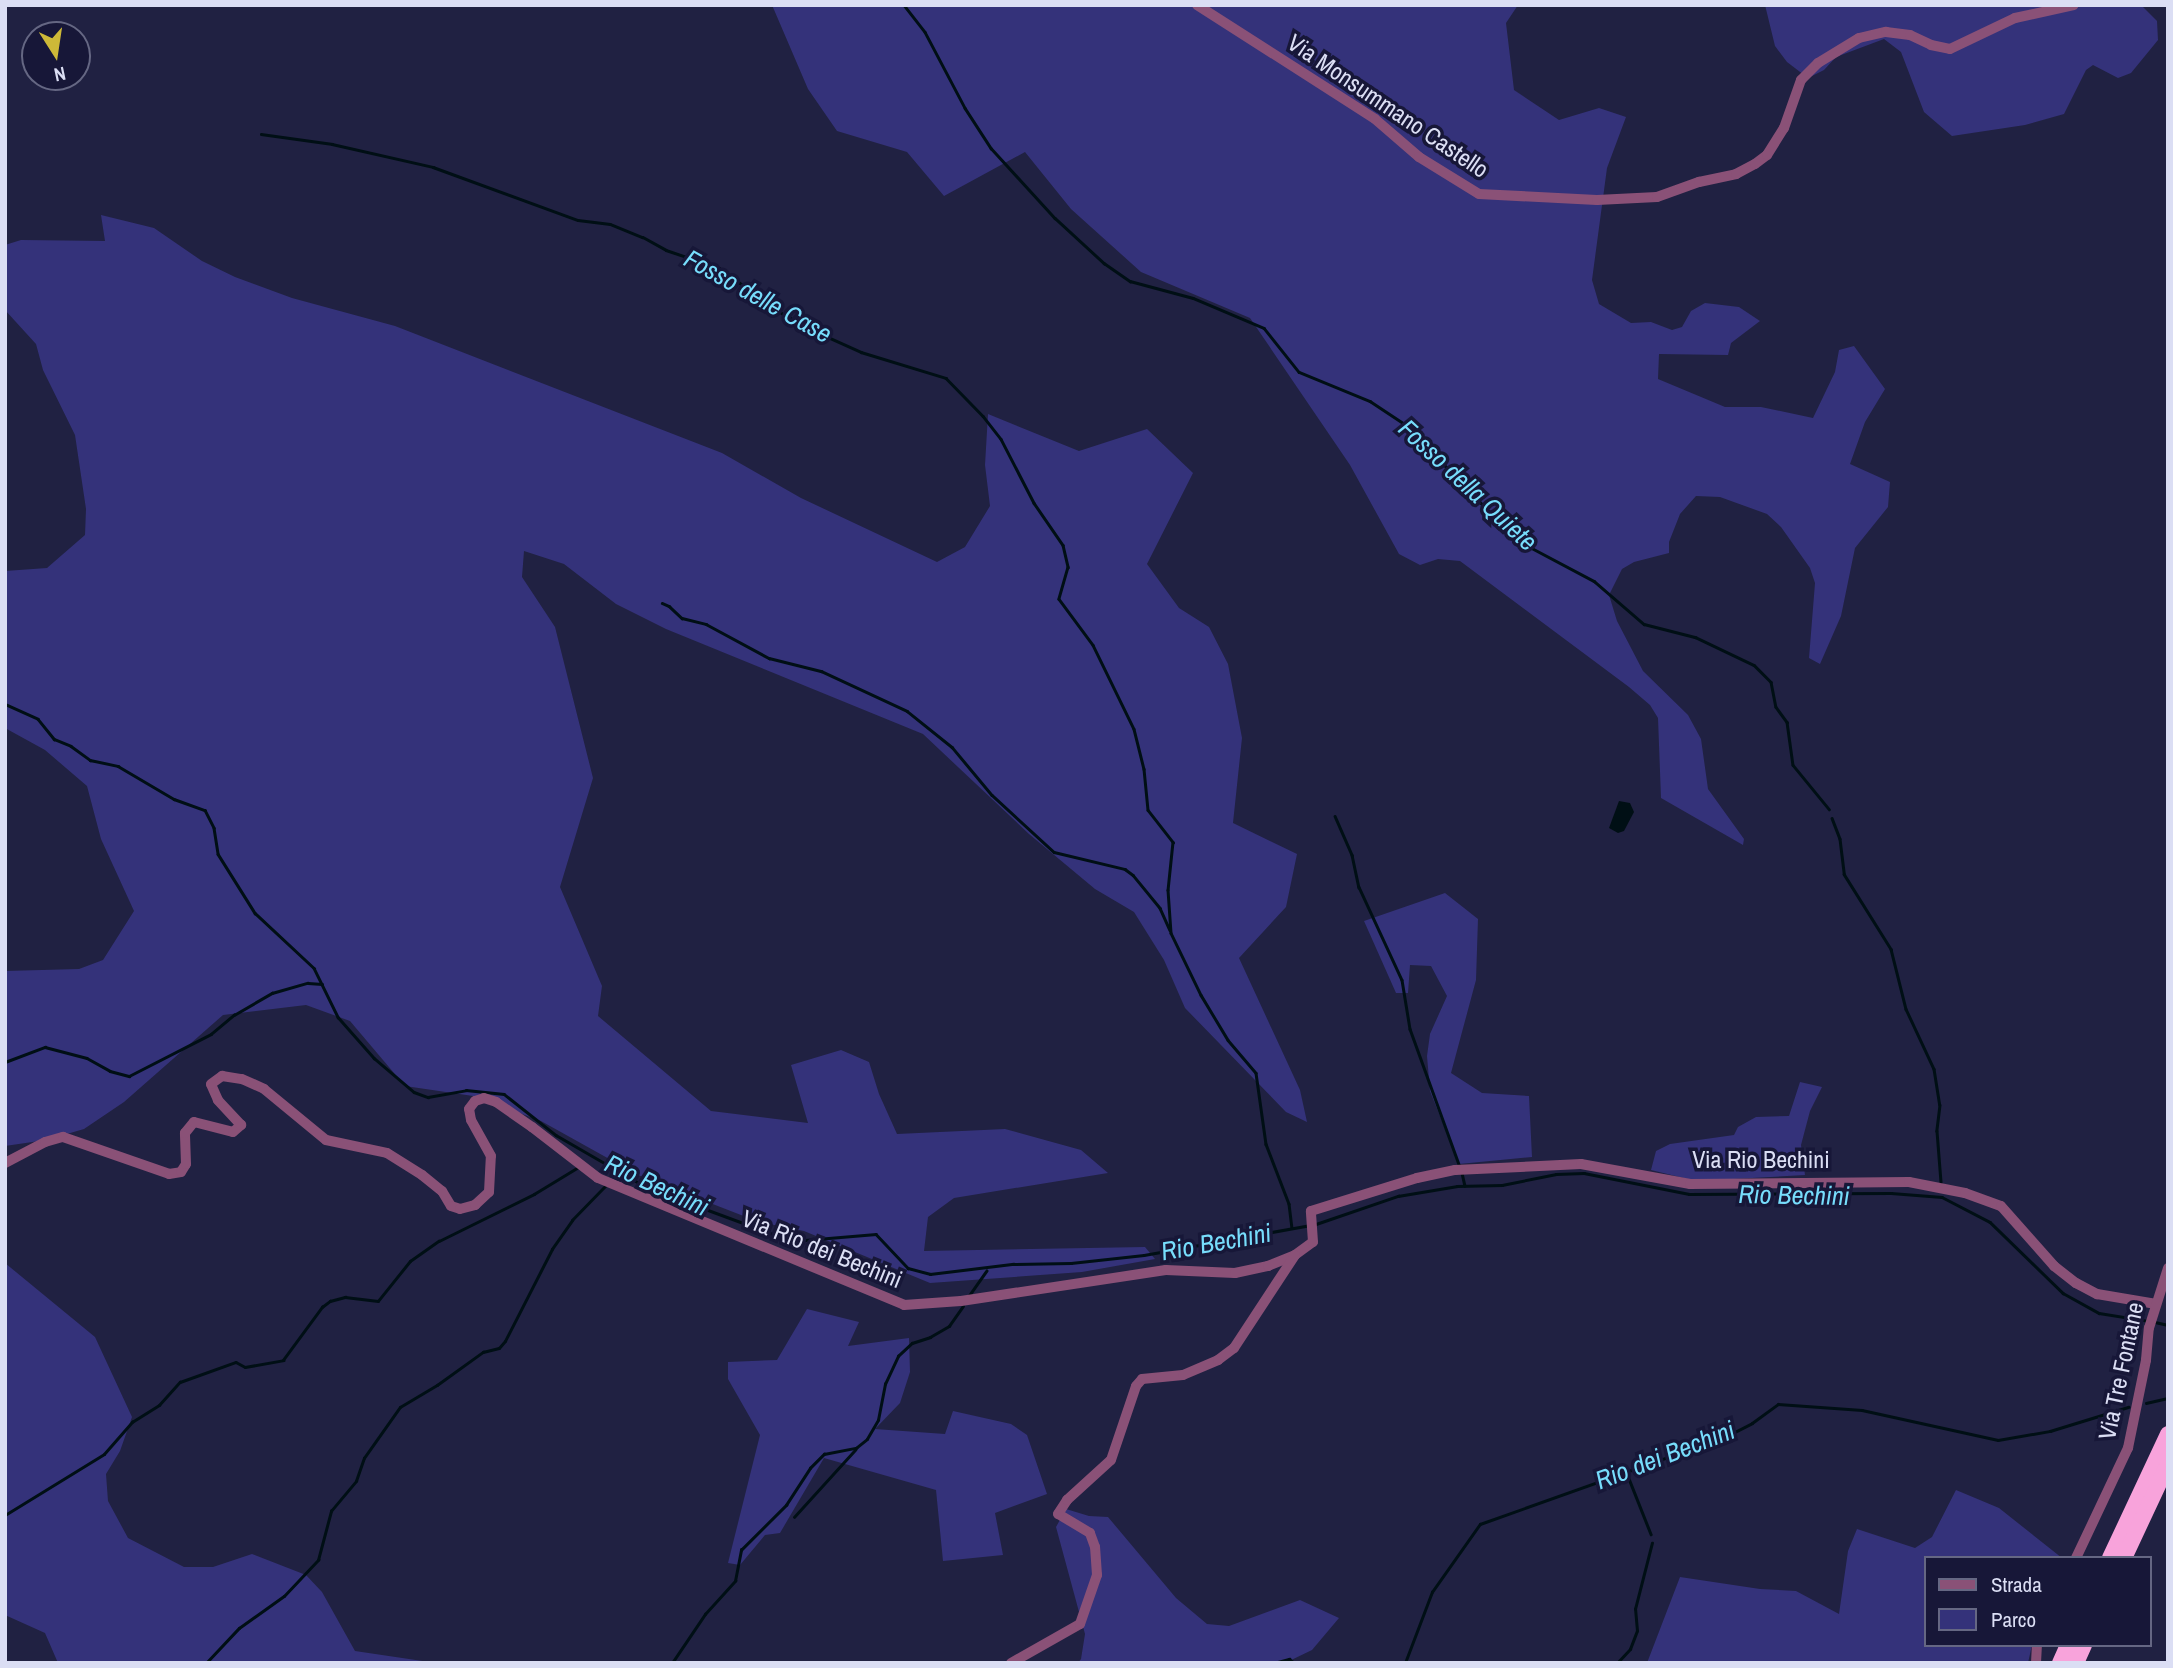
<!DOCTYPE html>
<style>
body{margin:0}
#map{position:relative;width:2173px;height:1668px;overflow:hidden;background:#202142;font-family:"Archivo Narrow",sans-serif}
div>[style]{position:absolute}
.green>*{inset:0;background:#34327a}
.water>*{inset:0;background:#000f15}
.stream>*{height:2.5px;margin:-1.25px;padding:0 1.25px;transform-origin:1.25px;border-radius:1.25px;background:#000f15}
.minor>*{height:10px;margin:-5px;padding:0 5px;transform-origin:5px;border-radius:5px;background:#8a5177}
.highway>*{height:16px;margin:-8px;padding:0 8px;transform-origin:8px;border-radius:8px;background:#f8a3db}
span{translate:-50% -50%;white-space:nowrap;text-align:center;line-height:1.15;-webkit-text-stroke:7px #171738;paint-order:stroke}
.street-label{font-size:24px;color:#dbdef4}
.water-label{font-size:26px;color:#77ddfc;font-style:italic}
.frame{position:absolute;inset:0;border:7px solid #dbdef4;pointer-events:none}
.legend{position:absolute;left:1924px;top:1556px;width:228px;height:91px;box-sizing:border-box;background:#171738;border:2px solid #656783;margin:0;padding:9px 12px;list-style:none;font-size:21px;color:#dbdef4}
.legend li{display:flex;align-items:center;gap:14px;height:35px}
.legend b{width:35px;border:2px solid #656783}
.north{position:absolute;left:21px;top:21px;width:70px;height:70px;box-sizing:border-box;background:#171738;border:2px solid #656783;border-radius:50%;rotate:168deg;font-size:19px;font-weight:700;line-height:28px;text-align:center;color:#dbdef4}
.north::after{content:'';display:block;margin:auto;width:24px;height:32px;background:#cdb938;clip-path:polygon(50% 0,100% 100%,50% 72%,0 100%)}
</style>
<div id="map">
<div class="green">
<i style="clip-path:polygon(772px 5px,1518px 5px,1506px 23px,1514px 90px,1559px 120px,1599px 108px,1626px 117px,1607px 168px,1592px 280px,1599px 304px,1631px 323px,1651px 322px,1672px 330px,1682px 327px,1691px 311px,1705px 303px,1739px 307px,1760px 321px,1731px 343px,1728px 355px,1659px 354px,1658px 379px,1725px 407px,1761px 407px,1813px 418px,1835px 372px,1839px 350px,1854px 346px,1885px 389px,1865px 422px,1850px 464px,1890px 482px,1888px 507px,1855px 548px,1841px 616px,1820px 664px,1809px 658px,1815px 583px,1810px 568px,1781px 527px,1767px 514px,1720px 497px,1696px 496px,1680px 514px,1669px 542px,1669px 553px,1634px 562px,1622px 569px,1609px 595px,1617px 621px,1643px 671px,1688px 715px,1701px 739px,1708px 789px,1744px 839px,1743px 845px,1661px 798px,1658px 718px,1650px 705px,1629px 687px,1460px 561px,1438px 559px,1420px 565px,1399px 554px,1350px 465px,1250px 318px,1141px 272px,1071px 209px,1025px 152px,944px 196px,907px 152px,837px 131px,808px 89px)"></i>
<i style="clip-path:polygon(1765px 5px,2141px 5px,2157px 21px,2158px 40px,2131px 73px,2118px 78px,2093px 65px,2086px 70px,2064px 114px,2025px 125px,1952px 136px,1924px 112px,1901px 52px,1884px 39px,1836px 57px,1824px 70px,1808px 78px,1787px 62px,1775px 46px)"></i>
<i style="clip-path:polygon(101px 215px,154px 228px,202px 261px,235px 277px,292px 298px,395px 326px,722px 453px,801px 498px,937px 562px,965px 547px,990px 506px,985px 465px,988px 414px,1079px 451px,1147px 429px,1193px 473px,1147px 564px,1179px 608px,1209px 627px,1228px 664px,1242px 738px,1233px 823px,1297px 854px,1286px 907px,1239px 958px,1300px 1090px,1307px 1122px,1286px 1112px,1185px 1008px,1164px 960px,1134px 912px,1095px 889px,1029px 834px,923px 734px,666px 629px,616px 604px,564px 564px,524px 551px,522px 577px,555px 627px,593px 778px,560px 887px,602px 986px,598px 1016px,711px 1111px,808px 1123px,791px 1065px,841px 1050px,869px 1062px,879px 1094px,897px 1134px,1005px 1129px,1081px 1150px,1108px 1173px,954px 1198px,928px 1217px,924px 1251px,1145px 1247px,1155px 1259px,1082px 1272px,930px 1283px,804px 1231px,759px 1222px,638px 1175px,541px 1121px,473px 1096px,405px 1086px,350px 1021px,306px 1005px,223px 1015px,124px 1102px,84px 1129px,46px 1140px,5px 1146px,5px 971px,79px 969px,103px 960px,134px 911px,101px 839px,87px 786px,45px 750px,5px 728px,5px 571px,47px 568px,85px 535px,86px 509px,75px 435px,43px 370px,36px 344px,5px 310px,5px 245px,21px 240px,105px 241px)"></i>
<i style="clip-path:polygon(1445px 893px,1478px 919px,1476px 980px,1451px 1073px,1482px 1093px,1529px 1096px,1532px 1157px,1459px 1164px,1430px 1091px,1427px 1056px,1430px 1034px,1447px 996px,1431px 966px,1410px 965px,1408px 993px,1396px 993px,1364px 921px)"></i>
<i style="clip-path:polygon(1800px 1082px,1822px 1087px,1810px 1111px,1801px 1145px,1805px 1175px,1696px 1181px,1651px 1170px,1656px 1151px,1670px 1144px,1734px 1135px,1738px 1127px,1756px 1117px,1789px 1116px)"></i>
<i style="clip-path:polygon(5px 1263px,95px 1337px,132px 1417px,120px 1451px,106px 1474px,108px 1501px,128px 1538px,184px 1567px,213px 1567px,252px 1554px,306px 1575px,322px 1592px,355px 1651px,436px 1663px,58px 1663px,45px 1633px,5px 1615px)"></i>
<i style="clip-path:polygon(807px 1309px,859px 1322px,848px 1346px,909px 1338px,910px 1372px,900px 1403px,875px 1429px,945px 1434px,953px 1411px,1011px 1424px,1027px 1435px,1047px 1494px,995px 1513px,1003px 1555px,943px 1561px,936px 1490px,824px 1458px,780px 1533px,765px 1535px,740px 1565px,728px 1563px,760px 1435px,728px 1379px,728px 1362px,777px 1360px)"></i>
<i style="clip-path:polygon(1956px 1490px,1999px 1508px,2062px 1558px,1926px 1558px,1926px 1645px,2032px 1645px,2028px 1663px,1647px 1663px,1680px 1577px,1760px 1589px,1796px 1591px,1839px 1614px,1848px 1551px,1857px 1529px,1915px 1548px,1932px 1537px)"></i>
<i style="clip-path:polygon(1066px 1509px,1089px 1516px,1108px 1517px,1176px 1598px,1207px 1624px,1229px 1626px,1300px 1600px,1339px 1618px,1312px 1650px,1285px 1663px,1078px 1663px,1081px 1659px,1085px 1634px,1056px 1527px)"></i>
</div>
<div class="water">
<i style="clip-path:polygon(1619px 801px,1630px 803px,1634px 812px,1624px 831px,1618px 833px,1609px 828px)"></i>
</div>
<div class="stream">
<i style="left:904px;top:5px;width:34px;rotate:52deg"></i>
<i style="left:925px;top:32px;width:86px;rotate:62.2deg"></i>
<i style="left:965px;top:108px;width:48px;rotate:57deg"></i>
<i style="left:991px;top:148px;width:95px;rotate:47.6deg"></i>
<i style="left:1055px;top:218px;width:67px;rotate:42.6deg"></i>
<i style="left:1104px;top:263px;width:32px;rotate:35deg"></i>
<i style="left:1130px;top:281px;width:65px;rotate:15.1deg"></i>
<i style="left:1193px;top:298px;width:77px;rotate:22.9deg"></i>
<i style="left:1264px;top:328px;width:56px;rotate:51.5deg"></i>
<i style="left:1299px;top:372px;width:77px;rotate:22.2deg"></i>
<i style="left:1370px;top:401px;width:43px;rotate:33.7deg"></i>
<i style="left:1406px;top:425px;width:141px;rotate:46.1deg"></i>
<i style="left:1504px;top:527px;width:31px;rotate:38deg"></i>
<i style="left:1528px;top:546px;width:75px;rotate:27.9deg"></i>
<i style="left:1594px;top:581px;width:66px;rotate:40.7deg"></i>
<i style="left:1644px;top:624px;width:53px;rotate:14.3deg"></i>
<i style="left:1695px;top:637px;width:65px;rotate:25.4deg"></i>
<i style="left:1754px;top:665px;width:24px;rotate:45deg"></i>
<i style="left:1771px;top:682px;width:25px;rotate:79deg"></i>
<i style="left:1776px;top:707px;width:19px;rotate:54deg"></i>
<i style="left:1787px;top:722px;width:43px;rotate:82.1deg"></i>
<i style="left:1793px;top:765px;width:57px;rotate:50.7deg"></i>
<i style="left:261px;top:134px;width:72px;rotate:8deg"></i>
<i style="left:332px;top:144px;width:104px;rotate:12.8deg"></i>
<i style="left:433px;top:167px;width:154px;rotate:20.1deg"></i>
<i style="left:578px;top:220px;width:32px;rotate:7deg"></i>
<i style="left:610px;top:224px;width:35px;rotate:22deg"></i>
<i style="left:643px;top:237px;width:26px;rotate:29deg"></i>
<i style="left:666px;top:250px;width:56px;rotate:18.8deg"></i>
<i style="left:719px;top:268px;width:79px;rotate:35.7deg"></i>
<i style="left:783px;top:314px;width:43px;rotate:27.8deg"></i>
<i style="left:821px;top:334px;width:44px;rotate:24.2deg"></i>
<i style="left:861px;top:352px;width:89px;rotate:17deg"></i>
<i style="left:946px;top:378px;width:53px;rotate:45.8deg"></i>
<i style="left:983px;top:416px;width:29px;rotate:52deg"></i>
<i style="left:1001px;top:439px;width:72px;rotate:62.7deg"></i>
<i style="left:1034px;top:503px;width:51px;rotate:55.4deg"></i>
<i style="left:1063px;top:545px;width:23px;rotate:77deg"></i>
<i style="left:1068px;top:567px;width:33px;rotate:106deg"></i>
<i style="left:1059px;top:599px;width:57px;rotate:53.5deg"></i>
<i style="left:1093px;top:645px;width:93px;rotate:64deg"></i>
<i style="left:1134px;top:729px;width:41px;rotate:76deg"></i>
<i style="left:1144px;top:769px;width:41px;rotate:84.4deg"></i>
<i style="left:1148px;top:810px;width:41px;rotate:52deg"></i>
<i style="left:1173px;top:842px;width:48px;rotate:95.9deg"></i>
<i style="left:1168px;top:890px;width:43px;rotate:86deg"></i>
<i style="left:1171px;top:933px;width:69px;rotate:64.2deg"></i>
<i style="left:1201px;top:995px;width:52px;rotate:59deg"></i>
<i style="left:1228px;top:1040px;width:43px;rotate:49.7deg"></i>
<i style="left:1256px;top:1073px;width:72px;rotate:82deg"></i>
<i style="left:1266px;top:1144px;width:64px;rotate:69deg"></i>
<i style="left:1289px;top:1204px;width:24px;rotate:83deg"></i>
<i style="left:662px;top:603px;width:8px;rotate:23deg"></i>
<i style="left:669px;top:606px;width:18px;rotate:43deg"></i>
<i style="left:682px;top:618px;width:25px;rotate:14deg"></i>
<i style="left:706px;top:624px;width:72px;rotate:28.4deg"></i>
<i style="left:769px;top:658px;width:54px;rotate:14deg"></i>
<i style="left:821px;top:671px;width:95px;rotate:24.9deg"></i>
<i style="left:907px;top:711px;width:58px;rotate:38.7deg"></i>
<i style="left:952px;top:747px;width:62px;rotate:50.2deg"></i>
<i style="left:992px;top:795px;width:84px;rotate:42.6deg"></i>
<i style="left:1054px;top:852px;width:73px;rotate:13.5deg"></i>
<i style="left:1125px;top:869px;width:10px;rotate:37deg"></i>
<i style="left:1133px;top:875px;width:43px;rotate:50.7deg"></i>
<i style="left:1160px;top:908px;width:24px;rotate:66deg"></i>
<i style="left:5px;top:704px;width:36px;rotate:24deg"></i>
<i style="left:38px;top:719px;width:26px;rotate:51deg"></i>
<i style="left:54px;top:739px;width:18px;rotate:22deg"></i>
<i style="left:71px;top:746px;width:24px;rotate:36deg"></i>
<i style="left:90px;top:760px;width:29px;rotate:12deg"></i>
<i style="left:118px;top:766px;width:65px;rotate:30.5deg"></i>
<i style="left:174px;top:799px;width:33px;rotate:20deg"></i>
<i style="left:205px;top:810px;width:20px;rotate:63deg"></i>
<i style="left:214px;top:828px;width:26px;rotate:81deg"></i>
<i style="left:218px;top:854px;width:70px;rotate:57.9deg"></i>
<i style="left:255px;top:913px;width:81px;rotate:43deg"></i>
<i style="left:314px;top:968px;width:55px;rotate:63.9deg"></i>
<i style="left:338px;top:1017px;width:55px;rotate:48.7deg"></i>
<i style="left:374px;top:1058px;width:52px;rotate:40.4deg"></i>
<i style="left:414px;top:1092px;width:15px;rotate:20deg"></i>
<i style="left:428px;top:1097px;width:39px;rotate:-10deg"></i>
<i style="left:466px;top:1090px;width:38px;rotate:6deg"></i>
<i style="left:504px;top:1094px;width:66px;rotate:38.3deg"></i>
<i style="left:556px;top:1135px;width:104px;rotate:30deg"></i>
<i style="left:646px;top:1187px;width:139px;rotate:20.3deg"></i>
<i style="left:776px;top:1235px;width:29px;rotate:10deg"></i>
<i style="left:805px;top:1240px;width:71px;rotate:-4.8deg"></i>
<i style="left:876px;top:1234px;width:47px;rotate:46.7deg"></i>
<i style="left:908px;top:1268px;width:23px;rotate:15deg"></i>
<i style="left:930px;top:1274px;width:84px;rotate:-6.9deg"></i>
<i style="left:1013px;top:1264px;width:58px;rotate:-1deg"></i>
<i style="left:1071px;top:1263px;width:73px;rotate:-6.3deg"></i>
<i style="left:1144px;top:1255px;width:169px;rotate:-10.2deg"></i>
<i style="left:1335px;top:816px;width:43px;rotate:66.4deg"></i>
<i style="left:1352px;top:855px;width:33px;rotate:78deg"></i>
<i style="left:1359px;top:887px;width:102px;rotate:65.2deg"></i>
<i style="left:1402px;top:980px;width:50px;rotate:80.7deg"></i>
<i style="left:1410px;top:1029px;width:147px;rotate:70.1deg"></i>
<i style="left:1832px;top:818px;width:22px;rotate:69deg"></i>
<i style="left:1840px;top:839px;width:35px;rotate:83deg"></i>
<i style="left:1844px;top:874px;width:89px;rotate:57.9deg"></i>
<i style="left:1891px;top:949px;width:62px;rotate:76deg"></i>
<i style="left:1906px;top:1009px;width:66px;rotate:65deg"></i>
<i style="left:1934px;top:1069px;width:36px;rotate:81deg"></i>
<i style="left:1940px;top:1105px;width:26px;rotate:97deg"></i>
<i style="left:1937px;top:1131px;width:51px;rotate:85.5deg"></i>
<i style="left:5px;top:1062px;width:43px;rotate:-20.6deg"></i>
<i style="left:45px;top:1047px;width:43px;rotate:14.7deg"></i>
<i style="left:87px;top:1058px;width:26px;rotate:29deg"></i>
<i style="left:110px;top:1071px;width:20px;rotate:15deg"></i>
<i style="left:129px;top:1076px;width:92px;rotate:-27.1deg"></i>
<i style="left:211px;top:1034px;width:30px;rotate:-40deg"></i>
<i style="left:234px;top:1015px;width:44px;rotate:-30.1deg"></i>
<i style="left:272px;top:993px;width:37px;rotate:-16deg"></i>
<i style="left:308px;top:983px;width:14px;rotate:4deg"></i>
<i style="left:1462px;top:1173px;width:13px;rotate:77deg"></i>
<i style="left:1316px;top:1224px;width:87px;rotate:-18.9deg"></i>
<i style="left:1398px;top:1196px;width:60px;rotate:-9.6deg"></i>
<i style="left:1457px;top:1186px;width:45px;rotate:-1.3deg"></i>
<i style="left:1502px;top:1185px;width:55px;rotate:-11.5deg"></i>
<i style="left:1556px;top:1174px;width:28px;rotate:-2deg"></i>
<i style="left:1584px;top:1173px;width:107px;rotate:11.3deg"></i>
<i style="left:1689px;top:1194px;width:202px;rotate:-0.3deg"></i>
<i style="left:1891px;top:1193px;width:51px;rotate:4.5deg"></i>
<i style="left:1942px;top:1197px;width:54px;rotate:27.5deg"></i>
<i style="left:1990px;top:1222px;width:102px;rotate:44.2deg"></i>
<i style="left:2063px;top:1293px;width:41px;rotate:29.1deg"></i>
<i style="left:2099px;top:1313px;width:51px;rotate:9.1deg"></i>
<i style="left:968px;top:1297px;width:32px;rotate:-55deg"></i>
<i style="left:2155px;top:1322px;width:13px;rotate:13deg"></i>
<i style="left:2146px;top:1403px;width:23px;rotate:-13deg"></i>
<i style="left:1626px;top:1471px;width:68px;rotate:68.4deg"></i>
<i style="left:5px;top:1515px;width:116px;rotate:-31.6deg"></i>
<i style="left:104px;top:1454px;width:43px;rotate:-48.8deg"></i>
<i style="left:132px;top:1422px;width:32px;rotate:-32deg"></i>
<i style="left:159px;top:1405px;width:31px;rotate:-48deg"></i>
<i style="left:180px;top:1382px;width:59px;rotate:-19.7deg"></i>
<i style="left:236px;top:1362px;width:10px;rotate:29deg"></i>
<i style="left:245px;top:1367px;width:39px;rotate:-10deg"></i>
<i style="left:283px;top:1360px;width:66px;rotate:-53.7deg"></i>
<i style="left:322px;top:1307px;width:10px;rotate:-37deg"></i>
<i style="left:330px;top:1301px;width:16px;rotate:-15deg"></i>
<i style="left:345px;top:1297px;width:33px;rotate:7deg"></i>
<i style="left:378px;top:1301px;width:51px;rotate:-51.3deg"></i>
<i style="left:410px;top:1261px;width:35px;rotate:-35deg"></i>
<i style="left:439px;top:1241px;width:106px;rotate:-26.3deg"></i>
<i style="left:534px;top:1194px;width:50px;rotate:-31.2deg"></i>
<i style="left:794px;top:1517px;width:91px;rotate:-47.7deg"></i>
<i style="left:206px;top:1663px;width:48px;rotate:-46.7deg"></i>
<i style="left:239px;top:1628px;width:55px;rotate:-35.4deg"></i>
<i style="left:284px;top:1596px;width:50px;rotate:-46.6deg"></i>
<i style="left:318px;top:1560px;width:51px;rotate:-75.1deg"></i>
<i style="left:331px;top:1511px;width:39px;rotate:-50deg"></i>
<i style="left:356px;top:1481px;width:24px;rotate:-71deg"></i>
<i style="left:364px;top:1458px;width:62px;rotate:-54.8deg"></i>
<i style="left:400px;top:1407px;width:43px;rotate:-30.7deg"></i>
<i style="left:437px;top:1385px;width:57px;rotate:-35.7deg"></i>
<i style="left:483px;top:1352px;width:16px;rotate:-14deg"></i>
<i style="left:499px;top:1348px;width:9px;rotate:-49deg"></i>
<i style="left:505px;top:1341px;width:103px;rotate:-62.9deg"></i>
<i style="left:552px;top:1249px;width:35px;rotate:-55deg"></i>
<i style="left:572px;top:1220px;width:49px;rotate:-45.8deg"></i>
<i style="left:672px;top:1663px;width:59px;rotate:-56deg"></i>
<i style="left:705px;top:1614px;width:45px;rotate:-47.7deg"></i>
<i style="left:735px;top:1581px;width:32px;rotate:-79deg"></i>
<i style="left:741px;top:1550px;width:64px;rotate:-45deg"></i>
<i style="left:786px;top:1505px;width:44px;rotate:-57deg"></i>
<i style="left:810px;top:1468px;width:20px;rotate:-45deg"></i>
<i style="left:824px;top:1454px;width:33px;rotate:-11deg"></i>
<i style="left:856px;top:1448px;width:14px;rotate:-39deg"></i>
<i style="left:867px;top:1439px;width:22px;rotate:-60deg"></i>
<i style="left:878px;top:1420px;width:37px;rotate:-79deg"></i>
<i style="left:885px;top:1384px;width:31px;rotate:-65deg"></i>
<i style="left:898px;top:1356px;width:19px;rotate:-43deg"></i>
<i style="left:912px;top:1343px;width:19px;rotate:-18deg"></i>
<i style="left:930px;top:1337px;width:22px;rotate:-30deg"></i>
<i style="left:949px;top:1326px;width:24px;rotate:-55deg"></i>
<i style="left:1274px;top:1663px;width:16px;rotate:-15deg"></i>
<i style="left:1289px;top:1659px;width:7px;rotate:34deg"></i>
<i style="left:1405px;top:1663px;width:76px;rotate:-69.2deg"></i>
<i style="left:1432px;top:1592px;width:83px;rotate:-54.8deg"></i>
<i style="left:1480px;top:1524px;width:260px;rotate:-19.6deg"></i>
<i style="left:1725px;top:1437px;width:30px;rotate:-27deg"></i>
<i style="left:1752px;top:1423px;width:32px;rotate:-36deg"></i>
<i style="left:1778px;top:1404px;width:84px;rotate:4.1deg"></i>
<i style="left:1862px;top:1410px;width:139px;rotate:12.4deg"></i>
<i style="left:1998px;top:1440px;width:53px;rotate:-9.8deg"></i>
<i style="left:2050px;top:1431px;width:82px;rotate:-17.1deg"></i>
<i style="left:1617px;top:1663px;width:19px;rotate:-47deg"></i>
<i style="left:1630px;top:1649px;width:19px;rotate:-69deg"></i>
<i style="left:1637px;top:1631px;width:22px;rotate:-95deg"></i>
<i style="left:1635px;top:1609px;width:68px;rotate:-75.6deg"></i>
</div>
<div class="minor">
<i style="left:1197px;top:5px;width:211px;rotate:32.6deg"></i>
<i style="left:1375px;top:119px;width:58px;rotate:40.8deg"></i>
<i style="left:1419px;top:157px;width:70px;rotate:31.7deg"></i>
<i style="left:1479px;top:194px;width:118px;rotate:2.9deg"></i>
<i style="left:1597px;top:200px;width:60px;rotate:-2.9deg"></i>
<i style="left:1657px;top:197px;width:45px;rotate:-19.7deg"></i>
<i style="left:1699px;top:182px;width:38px;rotate:-12deg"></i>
<i style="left:1736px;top:174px;width:21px;rotate:-28deg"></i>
<i style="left:1755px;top:164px;width:15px;rotate:-37deg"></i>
<i style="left:1767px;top:155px;width:32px;rotate:-58deg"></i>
<i style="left:1784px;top:128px;width:51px;rotate:-70.5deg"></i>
<i style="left:1801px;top:80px;width:24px;rotate:-45deg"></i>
<i style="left:1818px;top:63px;width:48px;rotate:-31.4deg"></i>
<i style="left:1859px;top:38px;width:28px;rotate:-13deg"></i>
<i style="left:1886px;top:32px;width:24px;rotate:7deg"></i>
<i style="left:1910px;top:35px;width:23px;rotate:25deg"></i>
<i style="left:1931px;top:45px;width:19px;rotate:12deg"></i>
<i style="left:1950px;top:49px;width:72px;rotate:-25.5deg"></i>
<i style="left:2015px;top:18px;width:60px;rotate:-12.4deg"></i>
<i style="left:5px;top:1163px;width:45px;rotate:-27.7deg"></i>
<i style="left:45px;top:1142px;width:19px;rotate:-16deg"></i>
<i style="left:63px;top:1137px;width:112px;rotate:19.2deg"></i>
<i style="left:169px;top:1174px;width:12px;rotate:-9deg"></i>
<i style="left:181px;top:1172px;width:9px;rotate:-58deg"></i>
<i style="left:186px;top:1164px;width:31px;rotate:-92deg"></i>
<i style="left:185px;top:1133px;width:14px;rotate:-51deg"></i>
<i style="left:194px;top:1122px;width:40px;rotate:14.4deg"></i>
<i style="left:233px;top:1132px;width:11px;rotate:-41deg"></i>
<i style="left:241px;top:1125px;width:34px;rotate:-133deg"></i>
<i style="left:218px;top:1100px;width:17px;rotate:-114deg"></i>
<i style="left:211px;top:1084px;width:14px;rotate:-36deg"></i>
<i style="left:222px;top:1076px;width:20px;rotate:9deg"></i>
<i style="left:242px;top:1079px;width:24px;rotate:24deg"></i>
<i style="left:264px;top:1089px;width:80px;rotate:39.4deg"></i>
<i style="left:326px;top:1140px;width:62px;rotate:12deg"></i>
<i style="left:387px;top:1153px;width:41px;rotate:32.2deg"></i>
<i style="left:422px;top:1175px;width:26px;rotate:39deg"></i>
<i style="left:442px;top:1191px;width:17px;rotate:59deg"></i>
<i style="left:451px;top:1206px;width:9px;rotate:18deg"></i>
<i style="left:460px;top:1209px;width:16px;rotate:-15deg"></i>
<i style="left:475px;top:1205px;width:19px;rotate:-43deg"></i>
<i style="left:489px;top:1192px;width:36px;rotate:-87deg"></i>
<i style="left:491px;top:1156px;width:41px;rotate:-119.1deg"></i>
<i style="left:471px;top:1120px;width:11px;rotate:-100deg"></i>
<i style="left:469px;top:1109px;width:10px;rotate:-53deg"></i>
<i style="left:475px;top:1101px;width:9px;rotate:-18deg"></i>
<i style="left:484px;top:1098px;width:13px;rotate:18deg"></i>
<i style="left:496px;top:1102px;width:44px;rotate:34.8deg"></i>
<i style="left:532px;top:1127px;width:83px;rotate:37.7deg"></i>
<i style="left:598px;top:1178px;width:331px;rotate:22.5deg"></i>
<i style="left:904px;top:1305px;width:57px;rotate:-4deg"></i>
<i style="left:961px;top:1301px;width:207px;rotate:-8.6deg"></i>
<i style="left:1166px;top:1270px;width:69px;rotate:2.5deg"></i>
<i style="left:1235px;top:1273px;width:34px;rotate:-12deg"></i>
<i style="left:1268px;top:1266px;width:29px;rotate:-22deg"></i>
<i style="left:1295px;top:1255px;width:22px;rotate:-36deg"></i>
<i style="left:1313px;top:1242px;width:31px;rotate:-94deg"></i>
<i style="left:1311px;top:1211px;width:111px;rotate:-17.3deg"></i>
<i style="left:1417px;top:1178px;width:39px;rotate:-12deg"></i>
<i style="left:1455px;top:1170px;width:126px;rotate:-2.7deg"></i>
<i style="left:1581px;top:1164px;width:111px;rotate:10.4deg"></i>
<i style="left:1690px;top:1184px;width:219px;rotate:-0.5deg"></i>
<i style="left:1909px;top:1182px;width:57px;rotate:11.1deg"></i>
<i style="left:1965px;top:1193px;width:38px;rotate:20deg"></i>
<i style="left:2001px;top:1206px;width:80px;rotate:48.5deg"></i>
<i style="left:2054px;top:1266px;width:28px;rotate:38deg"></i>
<i style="left:2076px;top:1283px;width:24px;rotate:28deg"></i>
<i style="left:2097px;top:1294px;width:60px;rotate:9.6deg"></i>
<i style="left:2076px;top:1558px;width:122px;rotate:-64.7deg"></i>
<i style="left:2128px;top:1448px;width:90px;rotate:-78.4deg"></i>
<i style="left:2146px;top:1360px;width:32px;rotate:-85deg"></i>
<i style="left:2149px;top:1328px;width:63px;rotate:-72.4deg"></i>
<i style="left:1011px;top:1663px;width:79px;rotate:-29.5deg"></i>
<i style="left:1080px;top:1624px;width:52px;rotate:-70.9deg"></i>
<i style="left:1097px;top:1575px;width:28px;rotate:-94deg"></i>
<i style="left:1095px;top:1547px;width:15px;rotate:-110deg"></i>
<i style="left:1090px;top:1533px;width:37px;rotate:-149deg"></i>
<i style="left:1058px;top:1514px;width:17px;rotate:-57deg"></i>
<i style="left:1067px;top:1500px;width:59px;rotate:-42.3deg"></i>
<i style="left:1111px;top:1460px;width:78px;rotate:-71.3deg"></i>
<i style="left:1136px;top:1386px;width:9px;rotate:-49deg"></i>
<i style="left:1142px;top:1379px;width:41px;rotate:-5.6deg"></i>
<i style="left:1183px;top:1375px;width:38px;rotate:-23deg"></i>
<i style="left:1218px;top:1360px;width:20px;rotate:-37deg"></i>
<i style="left:1234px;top:1348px;width:111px;rotate:-56.7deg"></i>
<i style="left:2036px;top:1663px;width:18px;rotate:-87deg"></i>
</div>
<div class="highway">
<i style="left:2110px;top:1558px;width:137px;rotate:-64.9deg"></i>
<i style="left:2124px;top:1558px;width:104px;rotate:-64.9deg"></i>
<i style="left:2060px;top:1663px;width:20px;rotate:-66deg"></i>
<i style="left:2076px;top:1663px;width:20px;rotate:-66deg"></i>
</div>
<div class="street-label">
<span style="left:1388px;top:106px;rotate:34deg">Via Monsummano Castello</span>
<span style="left:1761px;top:1160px">Via Rio Bechini</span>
<span style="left:822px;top:1249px;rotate:22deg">Via Rio dei Bechini</span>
<span style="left:2121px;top:1371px;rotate:-78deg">Via Tre Fontane</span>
</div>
<div class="water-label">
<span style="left:758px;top:296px;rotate:29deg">Fosso delle Case</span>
<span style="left:1468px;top:485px;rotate:43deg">Fosso della Quiete</span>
<span style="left:657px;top:1185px;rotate:25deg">Rio Bechini</span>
<span style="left:1794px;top:1195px;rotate:1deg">Rio Bechini</span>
<span style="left:1216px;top:1242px;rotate:-10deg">Rio Bechini</span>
<span style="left:1665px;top:1455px;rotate:-21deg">Rio dei Bechini</span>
</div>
<div class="frame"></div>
<ul class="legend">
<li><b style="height:9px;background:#8a5177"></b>Strada</li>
<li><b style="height:19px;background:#34327a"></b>Parco</li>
</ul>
<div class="north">N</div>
</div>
